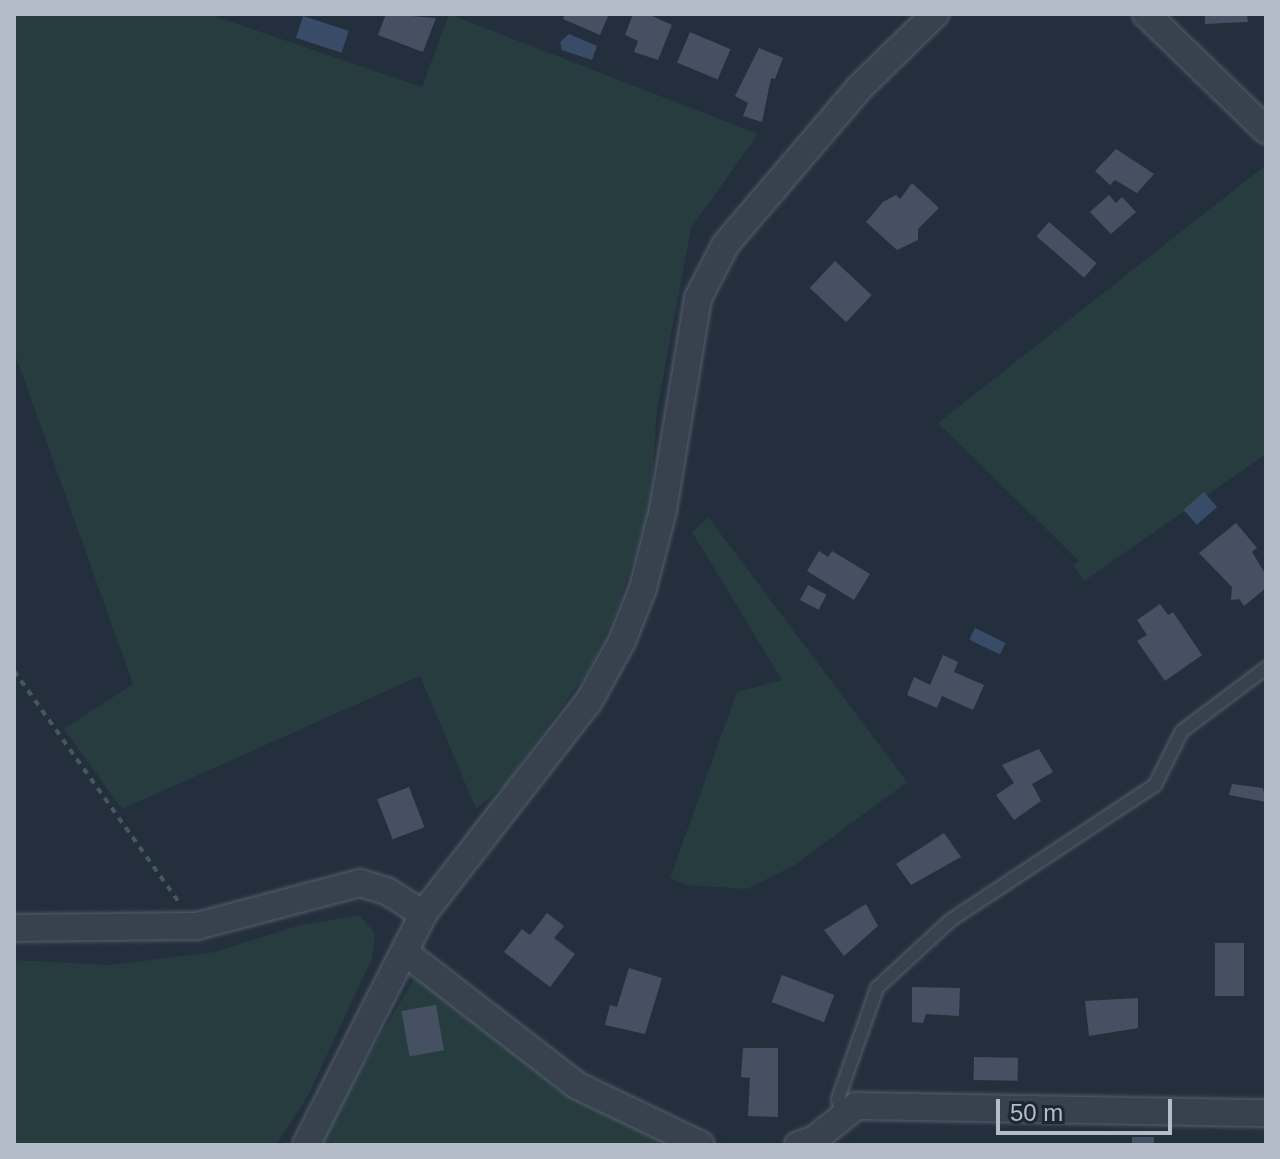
<!DOCTYPE html>
<style>
body{margin:0}
#map{position:relative;width:1280px;height:1159px;overflow:hidden;background:#242f3e;font-family:Helvetica,sans-serif}
div>[style]{position:absolute}
.green>*{inset:0;background:#263c3f}
.water>*{inset:0;background:#394c67;transform-origin:0 0}
.building>*{inset:0;background:#455162;transform-origin:0 0}
.path>*{height:4px;margin-top:-2px;transform-origin:0;background:repeating-linear-gradient(90deg,#44595c 0 6px,transparent 0 12px)}
.roads{filter:drop-shadow(0 0 2px #565f6c) drop-shadow(0 0 2px #565f6c)}
.service>*{height:12px;margin:-6px;padding:0 6px;transform-origin:6px;border-radius:6px;background:#38414e}
.minor>*{height:26px;margin:-13px;padding:0 13px;transform-origin:13px;border-radius:13px;background:#38414e}
span{translate:-50% -50%;white-space:nowrap;text-align:center;line-height:1.15;-webkit-text-stroke:8px #1d2633;paint-order:stroke}
.frame{position:absolute;inset:0;border:16px solid #b4bcc9;pointer-events:none}
.scale{position:absolute;left:996px;top:1099px;width:176px;height:36px;box-sizing:border-box;border:4px solid #b4bcc9;border-top:0;padding-left:10px;font-size:24px;line-height:28px;white-space:nowrap;color:#b4bcc9;-webkit-text-stroke:6px #1d2633;paint-order:stroke}
</style>
<div id="map">
<div class="green">
<i style="clip-path:polygon(14px 14px,208px 14px,422px 87px,449px 14px,758px 134px,691px 228px,657px 410px,650px 509px,616px 613px,588px 671px,505px 785px,476px 809px,420px 676px,122px 809px,64px 729px,133px 684px,14px 351px)"></i>
<i style="clip-path:polygon(1266px 165px,1266px 454px,1084px 581px,1073px 565px,1079px 561px,938px 423px)"></i>
<i style="clip-path:polygon(708px 517px,907px 782px,795px 865px,747px 889px,687px 885px,670px 878px,737px 692px,782px 680px,692px 532px)"></i>
<i style="clip-path:polygon(359px 915px,375px 933px,372px 958px,308px 1096px,276px 1145px,14px 1145px,14px 960px,110px 965px,214px 952px,301px 925px)"></i>
<i style="clip-path:polygon(416px 976px,668px 1145px,314px 1145px)"></i>
</div>
<div class="water">
<i style="left:303px;top:16px;width:48px;height:23px;rotate:18deg"></i>
<i style="clip-path:polygon(569px 34px,597px 46px,592px 60px,562px 50px,560px 42px)"></i>
<i style="left:1204px;top:492px;width:20px;height:27px;rotate:49deg"></i>
<i style="left:975px;top:628px;width:34px;height:13px;rotate:26deg"></i>
</div>
<div class="building">
<i style="clip-path:polygon(386px 14px,436px 18px,423px 52px,378px 35px)"></i>
<i style="clip-path:polygon(565px 14px,609px 14px,600px 35px,563px 19px)"></i>
<i style="clip-path:polygon(633px 14px,648px 14px,672px 25px,658px 60px,634px 52px,638px 41px,625px 35px)"></i>
<i style="clip-path:polygon(1205px 14px,1247px 14px,1248px 22px,1205px 24px)"></i>
<i style="left:690px;top:32px;width:44px;height:33px;rotate:23deg"></i>
<i style="clip-path:polygon(759px 48px,783px 58px,775px 79px,771px 78px,762px 122px,743px 116px,748px 103px,735px 96px)"></i>
<i style="clip-path:polygon(1116px 149px,1154px 174px,1137px 193px,1115px 180px,1110px 185px,1095px 171px)"></i>
<i style="clip-path:polygon(912px 183px,939px 208px,918px 229px,918px 240px,897px 250px,866px 222px,883px 202px,896px 195px,900px 199px)"></i>
<i style="clip-path:polygon(1109px 195px,1116px 203px,1122px 197px,1136px 212px,1111px 234px,1090px 212px)"></i>
<i style="left:1049px;top:222px;width:63px;height:19px;rotate:41deg"></i>
<i style="left:835px;top:261px;width:50px;height:37px;rotate:43deg"></i>
<i style="clip-path:polygon(1236px 523px,1257px 548px,1252px 552px,1266px 575px,1266px 588px,1244px 606px,1239px 599px,1231px 600px,1232px 587px,1199px 553px)"></i>
<i style="clip-path:polygon(819px 551px,828px 557px,832px 551px,870px 574px,854px 600px,807px 571px)"></i>
<i style="left:808px;top:585px;width:21px;height:17px;rotate:28deg"></i>
<i style="clip-path:polygon(1160px 604px,1168px 615px,1173px 612px,1202px 655px,1165px 681px,1137px 641px,1147px 635px,1137px 620px)"></i>
<i style="clip-path:polygon(943px 655px,958px 662px,954px 672px,984px 685px,973px 710px,942px 696px,937px 708px,907px 695px,914px 677px,930px 685px)"></i>
<i style="clip-path:polygon(1039px 749px,1053px 772px,1032px 784px,1041px 801px,1014px 820px,996px 795px,1014px 783px,1002px 765px)"></i>
<i style="clip-path:polygon(1232px 784px,1263px 788px,1266px 802px,1229px 795px)"></i>
<i style="left:409px;top:787px;width:43px;height:34px;rotate:69deg"></i>
<i style="clip-path:polygon(944px 833px,961px 857px,911px 885px,896px 864px)"></i>
<i style="clip-path:polygon(866px 904px,878px 926px,844px 956px,824px 930px)"></i>
<i style="clip-path:polygon(547px 913px,564px 926px,554px 938px,575px 954px,550px 987px,504px 952px,522px 929px,530px 935px)"></i>
<i style="left:1215px;top:943px;width:29px;height:53px"></i>
<i style="clip-path:polygon(629px 968px,662px 978px,645px 1034px,605px 1025px,610px 1005px,617px 1007px)"></i>
<i style="left:782px;top:975px;width:56px;height:29px;rotate:21deg"></i>
<i style="clip-path:polygon(912px 987px,960px 988px,959px 1016px,926px 1014px,923px 1023px,912px 1022px)"></i>
<i style="clip-path:polygon(1138px 998px,1138px 1028px,1089px 1036px,1085px 1001px)"></i>
<i style="left:436px;top:1005px;width:46px;height:35px;rotate:80deg"></i>
<i style="clip-path:polygon(743px 1048px,778px 1048px,778px 1117px,748px 1116px,750px 1078px,741px 1077px)"></i>
<i style="left:974px;top:1057px;width:44px;height:23px;rotate:1deg"></i>
<i style="left:1132px;top:1137px;width:22px;height:8px"></i>
</div>
<div class="path">
<i style="left:14px;top:671px;width:284px;rotate:54.5deg"></i>
</div>
<div class="roads">
<div class="service">
<i style="left:841px;top:1113px;width:14px;rotate:-102deg"></i>
<i style="left:838px;top:1099px;width:118px;rotate:-70.6deg"></i>
<i style="left:877px;top:988px;width:100px;rotate:-42.6deg"></i>
<i style="left:951px;top:920px;width:245px;rotate:-33.5deg"></i>
<i style="left:1155px;top:785px;width:60px;rotate:-63.4deg"></i>
<i style="left:1182px;top:731px;width:105px;rotate:-36.9deg"></i>
</div>
<div class="minor">
<i style="left:1146px;top:14px;width:167px;rotate:44deg"></i>
<i style="left:14px;top:928px;width:183px;rotate:-0.6deg"></i>
<i style="left:197px;top:926px;width:169px;rotate:-14.8deg"></i>
<i style="left:360px;top:883px;width:28px;rotate:17deg"></i>
<i style="left:387px;top:891px;width:43px;rotate:32.6deg"></i>
<i style="left:407px;top:954px;width:216px;rotate:37.7deg"></i>
<i style="left:578px;top:1086px;width:136px;rotate:25.6deg"></i>
<i style="left:306px;top:1145px;width:259px;rotate:-63.1deg"></i>
<i style="left:423px;top:914px;width:270px;rotate:-52.1deg"></i>
<i style="left:589px;top:701px;width:68px;rotate:-61.2deg"></i>
<i style="left:622px;top:641px;width:57px;rotate:-68.4deg"></i>
<i style="left:643px;top:588px;width:81px;rotate:-75.6deg"></i>
<i style="left:663px;top:510px;width:215px;rotate:-80.6deg"></i>
<i style="left:698px;top:298px;width:61px;rotate:-62.6deg"></i>
<i style="left:726px;top:244px;width:206px;rotate:-49.5deg"></i>
<i style="left:860px;top:87px;width:105px;rotate:-44.2deg"></i>
<i style="left:798px;top:1145px;width:18px;rotate:-19deg"></i>
<i style="left:815px;top:1139px;width:53px;rotate:-38.8deg"></i>
<i style="left:856px;top:1106px;width:410px;rotate:1deg"></i>
</div>
</div>
<div class="frame"></div>
<div class="scale">50 m</div>
</div>
